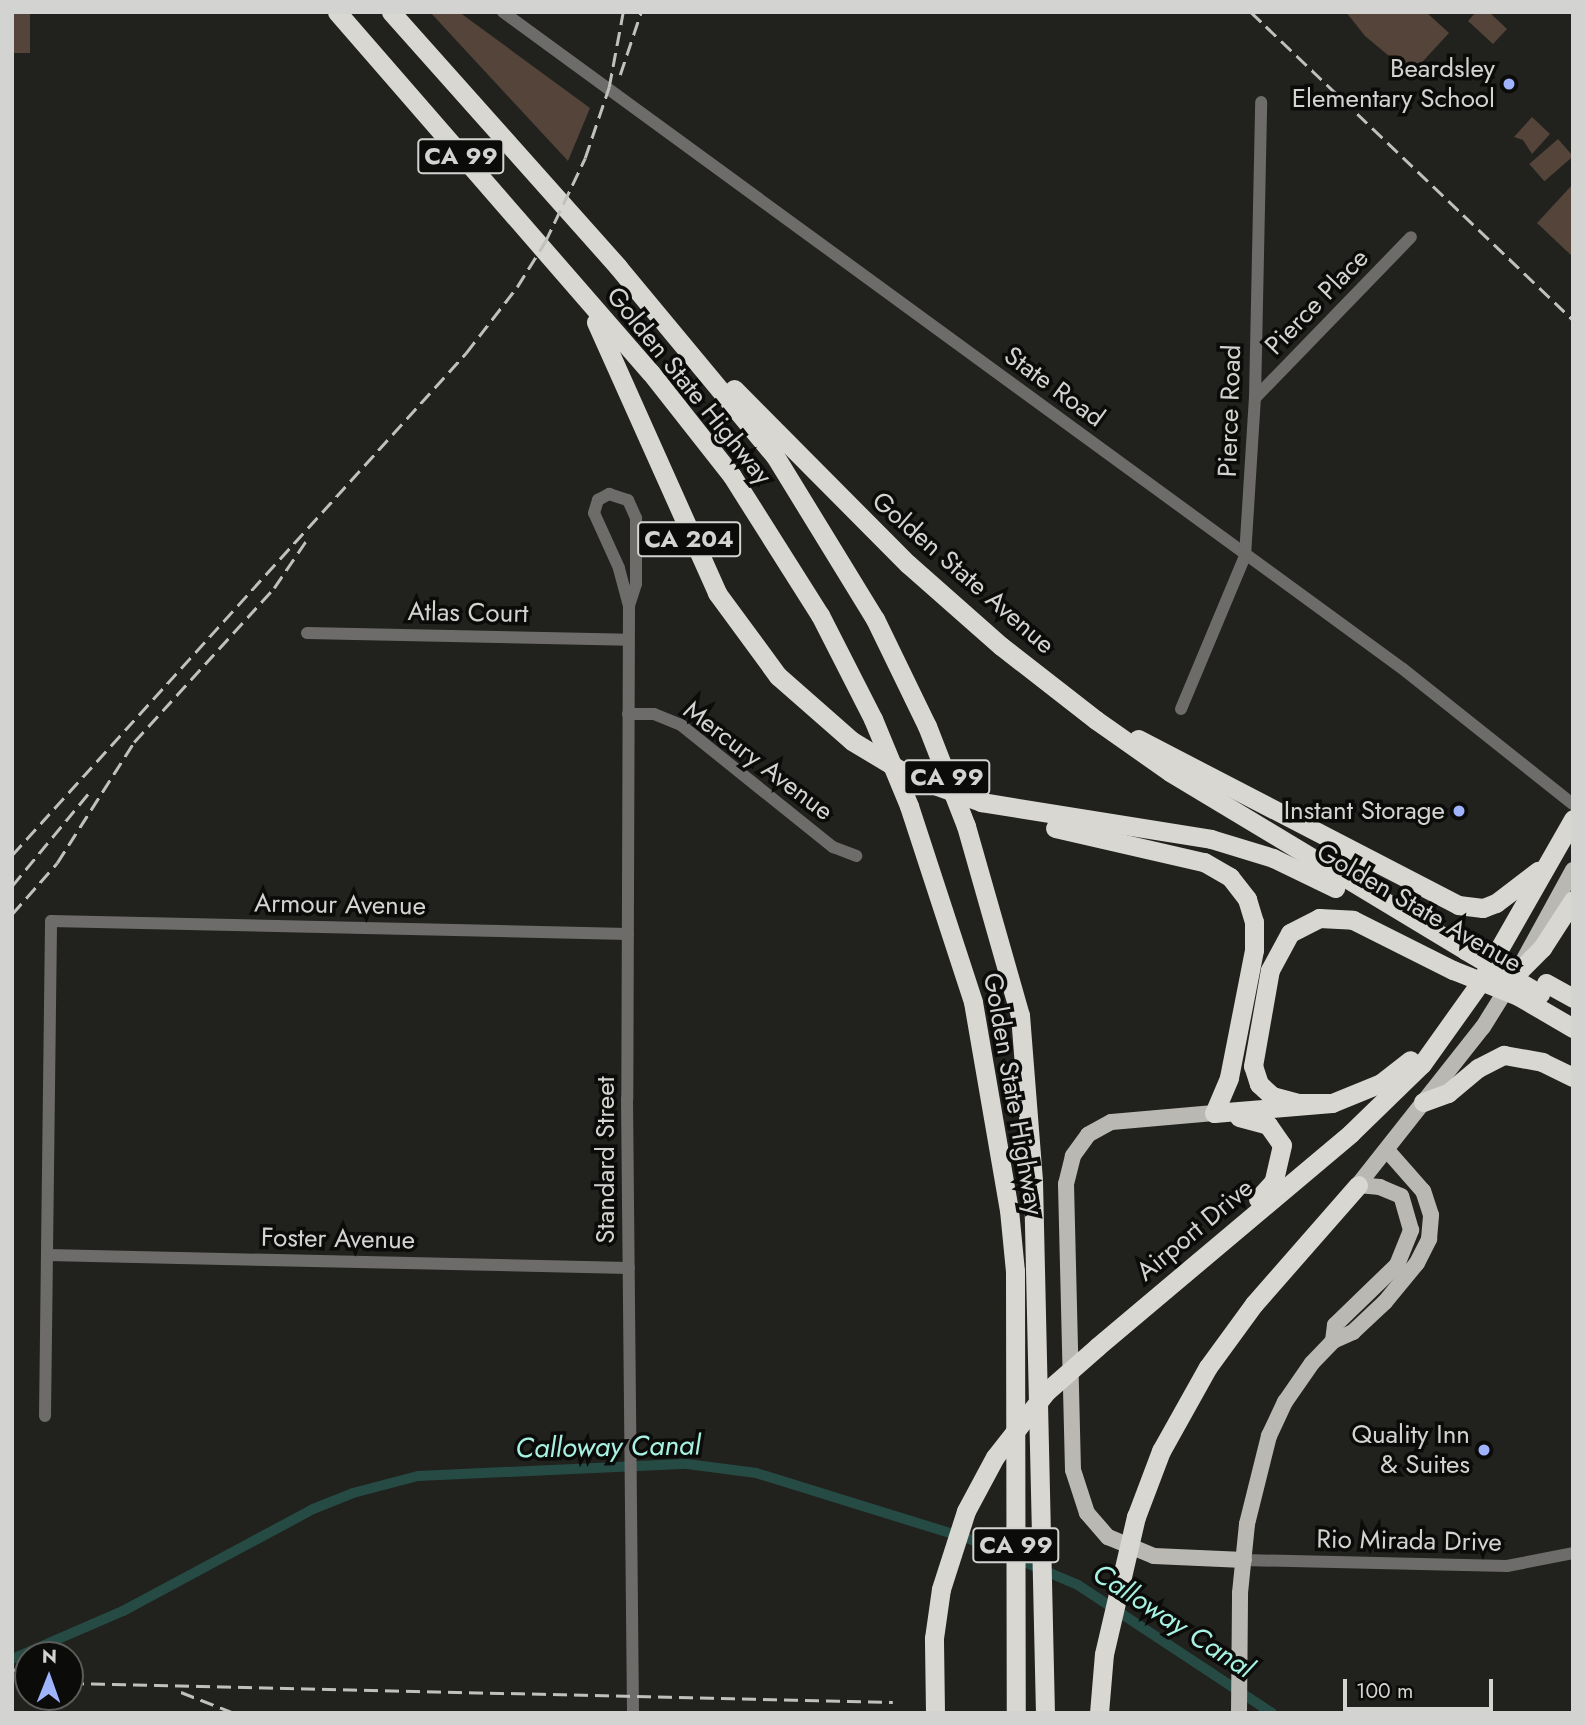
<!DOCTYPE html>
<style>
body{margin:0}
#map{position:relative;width:1585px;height:1725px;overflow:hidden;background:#21221e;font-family:Jost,sans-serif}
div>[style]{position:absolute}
.green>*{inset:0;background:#544439;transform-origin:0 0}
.canal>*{height:10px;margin:-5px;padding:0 5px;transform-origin:5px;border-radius:5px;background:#254b44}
.minor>*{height:12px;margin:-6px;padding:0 6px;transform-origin:6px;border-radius:6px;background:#6d6c6a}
.major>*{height:16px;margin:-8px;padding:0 8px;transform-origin:8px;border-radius:8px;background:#bab8b3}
.highway>*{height:19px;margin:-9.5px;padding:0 9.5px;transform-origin:9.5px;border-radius:9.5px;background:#d9d7d1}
.rail>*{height:2.5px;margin-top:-1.25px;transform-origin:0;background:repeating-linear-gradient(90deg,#c0c1be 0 14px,transparent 0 21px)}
.highway-bridge>*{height:19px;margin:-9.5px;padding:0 9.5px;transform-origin:9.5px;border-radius:9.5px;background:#d9d7d1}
.dots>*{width:19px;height:19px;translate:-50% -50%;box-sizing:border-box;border:4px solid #0b0b09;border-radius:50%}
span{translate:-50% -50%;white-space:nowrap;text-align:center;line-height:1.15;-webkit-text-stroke:7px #0b0b09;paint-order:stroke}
.shield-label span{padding:2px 5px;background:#0b0b09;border:2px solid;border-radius:5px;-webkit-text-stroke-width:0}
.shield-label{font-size:24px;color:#d3d4d1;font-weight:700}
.poi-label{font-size:26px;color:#d3d4d1}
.right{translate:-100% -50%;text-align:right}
.street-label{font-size:26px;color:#d3d4d1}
.water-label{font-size:28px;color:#a8f2e3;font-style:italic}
.frame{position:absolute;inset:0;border:14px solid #d3d4d1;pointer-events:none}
.north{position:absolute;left:14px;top:1641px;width:70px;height:70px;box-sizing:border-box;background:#0b0b09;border:2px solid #5b5b59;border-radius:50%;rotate:1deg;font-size:19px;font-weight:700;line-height:28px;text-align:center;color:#d3d4d1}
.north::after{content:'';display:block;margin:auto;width:24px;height:32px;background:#a0b3fd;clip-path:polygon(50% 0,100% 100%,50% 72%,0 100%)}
.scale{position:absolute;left:1343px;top:1679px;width:150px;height:32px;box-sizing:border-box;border:4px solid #d3d4d1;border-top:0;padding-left:9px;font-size:21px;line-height:24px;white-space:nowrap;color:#d3d4d1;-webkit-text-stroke:5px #0b0b09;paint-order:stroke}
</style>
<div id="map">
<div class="green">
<i style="left:12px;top:12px;width:18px;height:41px"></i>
<i style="clip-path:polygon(430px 12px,459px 12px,590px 108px,568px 161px)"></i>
<i style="clip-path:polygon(1346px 12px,1426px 12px,1449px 33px,1413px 72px,1407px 71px,1365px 36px)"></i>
<i style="clip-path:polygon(1476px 12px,1489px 12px,1507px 29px,1493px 44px,1468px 21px)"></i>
<i style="clip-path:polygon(1532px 117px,1550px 134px,1532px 154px,1523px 140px,1514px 137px)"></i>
<i style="left:1558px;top:139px;width:23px;height:38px;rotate:49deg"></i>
<i style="clip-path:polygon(1573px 184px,1573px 257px,1537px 223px)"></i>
</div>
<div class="canal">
<i style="left:12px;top:1659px;width:121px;rotate:-23.4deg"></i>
<i style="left:123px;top:1611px;width:216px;rotate:-28.2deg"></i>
<i style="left:313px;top:1509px;width:43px;rotate:-21.8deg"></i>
<i style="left:353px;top:1493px;width:67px;rotate:-14.7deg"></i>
<i style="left:418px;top:1476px;width:269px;rotate:-2.6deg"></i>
<i style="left:687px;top:1464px;width:70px;rotate:7.4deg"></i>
<i style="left:756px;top:1473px;width:226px;rotate:17.2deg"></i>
<i style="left:972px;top:1540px;width:115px;rotate:23deg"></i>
<i style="left:1078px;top:1585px;width:232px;rotate:33.4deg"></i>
</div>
<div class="minor">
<i style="left:503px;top:12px;width:1114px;rotate:36.13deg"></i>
<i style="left:1403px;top:669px;width:217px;rotate:38.5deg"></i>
<i style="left:1255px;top:398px;width:224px;rotate:-45.9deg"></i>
<i style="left:609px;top:494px;width:20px;rotate:18deg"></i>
<i style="left:628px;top:500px;width:20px;rotate:66deg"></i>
<i style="left:636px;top:518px;width:66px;rotate:90deg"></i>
<i style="left:636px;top:584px;width:23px;rotate:108deg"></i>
<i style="left:629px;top:606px;width:39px;rotate:-105deg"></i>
<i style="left:619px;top:568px;width:60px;rotate:-114.4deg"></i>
<i style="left:594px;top:513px;width:14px;rotate:-73deg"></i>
<i style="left:598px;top:500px;width:13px;rotate:-29deg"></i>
<i style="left:629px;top:606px;width:493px;rotate:90.2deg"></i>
<i style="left:627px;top:1099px;width:614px;rotate:89.44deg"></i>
<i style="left:307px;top:633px;width:321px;rotate:1.2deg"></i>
<i style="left:1181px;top:709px;width:166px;rotate:-67.3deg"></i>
<i style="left:1245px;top:556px;width:158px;rotate:-86.4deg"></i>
<i style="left:1255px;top:398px;width:296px;rotate:-88.8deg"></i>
<i style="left:628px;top:714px;width:26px"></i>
<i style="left:654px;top:714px;width:29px;rotate:22deg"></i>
<i style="left:681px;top:725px;width:195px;rotate:38.8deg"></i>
<i style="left:833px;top:847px;width:25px;rotate:21deg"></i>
<i style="left:47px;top:1255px;width:582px;rotate:1.28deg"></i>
<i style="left:45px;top:1416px;width:495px;rotate:-89.3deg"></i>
<i style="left:51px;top:921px;width:577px;rotate:1.29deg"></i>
<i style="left:1244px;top:1560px;width:263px;rotate:1.3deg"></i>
<i style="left:1507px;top:1566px;width:67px;rotate:-11.1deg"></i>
</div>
<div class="major">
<i style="left:1522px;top:963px;width:106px;rotate:-61.3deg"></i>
<i style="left:1214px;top:1113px;width:103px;rotate:175deg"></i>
<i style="left:1111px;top:1122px;width:26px;rotate:151deg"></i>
<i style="left:1088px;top:1135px;width:26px;rotate:126deg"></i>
<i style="left:1073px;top:1156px;width:29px;rotate:104deg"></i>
<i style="left:1066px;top:1184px;width:286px;rotate:88.6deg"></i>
<i style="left:1073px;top:1470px;width:45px;rotate:72deg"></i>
<i style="left:1087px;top:1513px;width:32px;rotate:49deg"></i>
<i style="left:1108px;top:1537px;width:50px;rotate:22.4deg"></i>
<i style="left:1154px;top:1556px;width:90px;rotate:2.5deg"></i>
<i style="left:1358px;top:1185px;width:201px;rotate:-51.7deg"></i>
<i style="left:1483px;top:1027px;width:53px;rotate:-58.1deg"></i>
<i style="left:1333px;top:1341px;width:16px;rotate:-83deg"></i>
<i style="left:1335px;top:1325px;width:86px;rotate:-44.1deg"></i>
<i style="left:1397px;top:1265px;width:38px;rotate:-68deg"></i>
<i style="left:1411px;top:1230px;width:35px;rotate:-106deg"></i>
<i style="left:1401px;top:1196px;width:23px;rotate:-157deg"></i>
<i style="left:1380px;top:1187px;width:22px;rotate:-175deg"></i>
<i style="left:1239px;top:1713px;width:120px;rotate:-89.5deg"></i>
<i style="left:1240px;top:1593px;width:69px;rotate:-84.2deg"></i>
<i style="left:1247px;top:1524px;width:91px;rotate:-76deg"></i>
<i style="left:1269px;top:1436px;width:38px;rotate:-65deg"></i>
<i style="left:1285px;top:1402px;width:47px;rotate:-55.3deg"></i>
<i style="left:1312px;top:1363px;width:30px;rotate:-46deg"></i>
<i style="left:1333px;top:1341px;width:22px;rotate:-24deg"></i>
<i style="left:1353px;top:1332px;width:44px;rotate:-43.2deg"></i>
<i style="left:1385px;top:1302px;width:50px;rotate:-50.6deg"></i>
<i style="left:1417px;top:1263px;width:27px;rotate:-63deg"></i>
<i style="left:1429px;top:1239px;width:24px;rotate:-85deg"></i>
<i style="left:1431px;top:1215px;width:25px;rotate:-108deg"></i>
<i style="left:1423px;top:1191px;width:55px;rotate:-131.3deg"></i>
</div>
<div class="highway">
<i style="left:337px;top:12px;width:478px;rotate:49deg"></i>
<i style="left:651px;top:373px;width:131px;rotate:51.8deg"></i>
<i style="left:732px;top:476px;width:165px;rotate:57.7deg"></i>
<i style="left:820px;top:615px;width:117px;rotate:63deg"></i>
<i style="left:873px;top:719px;width:94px;rotate:67.5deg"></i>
<i style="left:909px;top:806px;width:206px;rotate:71.9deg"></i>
<i style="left:973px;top:1002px;width:211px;rotate:80.2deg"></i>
<i style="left:1009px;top:1210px;width:61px;rotate:84.4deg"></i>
<i style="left:1015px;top:1271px;width:442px;rotate:89.9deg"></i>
<i style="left:391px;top:12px;width:341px;rotate:48.3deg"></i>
<i style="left:618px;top:267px;width:246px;rotate:50.3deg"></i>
<i style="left:775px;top:456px;width:191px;rotate:58.5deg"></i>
<i style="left:875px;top:619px;width:119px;rotate:64.1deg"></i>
<i style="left:927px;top:726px;width:107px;rotate:68.7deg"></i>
<i style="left:966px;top:826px;width:197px;rotate:74.1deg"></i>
<i style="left:1020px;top:1015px;width:167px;rotate:85.5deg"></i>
<i style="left:1033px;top:1181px;width:532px;rotate:88.71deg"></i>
<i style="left:596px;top:322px;width:297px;rotate:65.9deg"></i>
<i style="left:717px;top:593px;width:103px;rotate:53.7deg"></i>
<i style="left:778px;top:676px;width:98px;rotate:41.3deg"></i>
<i style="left:734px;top:389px;width:247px;rotate:45.2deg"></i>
<i style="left:908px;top:564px;width:124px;rotate:41.4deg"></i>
<i style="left:1001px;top:646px;width:120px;rotate:37.9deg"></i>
<i style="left:1096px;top:720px;width:90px;rotate:35.1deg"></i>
<i style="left:1170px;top:772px;width:345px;rotate:31.1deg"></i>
<i style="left:1138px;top:739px;width:360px;rotate:27.4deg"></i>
<i style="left:1458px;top:905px;width:25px;rotate:7deg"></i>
<i style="left:1483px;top:908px;width:14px;rotate:-21deg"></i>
<i style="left:1496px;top:903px;width:53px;rotate:-37.3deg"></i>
<i style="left:981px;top:802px;width:233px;rotate:9.1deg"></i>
<i style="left:1211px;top:839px;width:65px;rotate:17deg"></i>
<i style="left:1273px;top:858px;width:69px;rotate:25.8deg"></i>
<i style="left:1055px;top:828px;width:153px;rotate:12.9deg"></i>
<i style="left:1204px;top:862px;width:30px;rotate:30deg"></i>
<i style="left:1230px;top:877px;width:28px;rotate:52deg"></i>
<i style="left:1247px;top:899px;width:24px;rotate:73deg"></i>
<i style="left:1254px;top:922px;width:28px;rotate:90deg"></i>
<i style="left:1254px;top:950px;width:130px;rotate:101.1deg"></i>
<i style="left:1229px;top:1078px;width:38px;rotate:113deg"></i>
<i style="left:1516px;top:974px;width:37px;rotate:-45deg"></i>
<i style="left:1542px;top:948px;width:57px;rotate:-57.1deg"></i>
<i style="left:1546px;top:983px;width:31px;rotate:29deg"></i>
<i style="left:1518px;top:996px;width:64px;rotate:30.2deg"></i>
<i style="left:1423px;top:1102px;width:27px;rotate:-20deg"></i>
<i style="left:1448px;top:1093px;width:39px;rotate:-40deg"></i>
<i style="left:1478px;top:1068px;width:29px;rotate:-27deg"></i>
<i style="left:1504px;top:1055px;width:39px;rotate:10deg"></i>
<i style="left:1542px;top:1062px;width:34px;rotate:26deg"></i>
<i style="left:1332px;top:1103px;width:34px;rotate:180deg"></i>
<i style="left:1298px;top:1103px;width:27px;rotate:-165deg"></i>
<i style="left:1272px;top:1096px;width:18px;rotate:-137deg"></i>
<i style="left:1259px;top:1084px;width:19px;rotate:-108deg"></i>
<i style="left:1253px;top:1066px;width:97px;rotate:-80deg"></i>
<i style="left:1270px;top:970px;width:42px;rotate:-61.6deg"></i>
<i style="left:1290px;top:933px;width:33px;rotate:-27deg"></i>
<i style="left:1319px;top:918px;width:34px;rotate:3deg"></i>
<i style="left:1353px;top:920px;width:112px;rotate:26.6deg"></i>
<i style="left:1214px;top:1113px;width:118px;rotate:-4.8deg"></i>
<i style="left:1332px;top:1103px;width:53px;rotate:-22.2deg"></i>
<i style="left:1381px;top:1083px;width:37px;rotate:-38deg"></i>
<i style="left:1239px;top:1117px;width:30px;rotate:15deg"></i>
<i style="left:1268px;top:1125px;width:24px;rotate:55deg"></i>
<i style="left:1282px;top:1145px;width:37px;rotate:103deg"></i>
<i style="left:1274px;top:1181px;width:24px;rotate:132deg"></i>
<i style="left:1097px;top:1347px;width:332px;rotate:-40.1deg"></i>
<i style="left:1351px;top:1133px;width:99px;rotate:-44.2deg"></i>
<i style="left:1422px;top:1064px;width:98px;rotate:-54.5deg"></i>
<i style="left:1479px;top:984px;width:190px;rotate:-60.3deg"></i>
<i style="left:1136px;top:1517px;width:71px;rotate:-69.3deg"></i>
<i style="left:1161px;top:1451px;width:96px;rotate:-60.8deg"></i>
<i style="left:1208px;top:1367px;width:78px;rotate:-53.9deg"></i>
<i style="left:1254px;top:1304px;width:158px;rotate:-48.8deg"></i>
<i style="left:935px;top:1713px;width:75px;rotate:-90.8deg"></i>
<i style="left:934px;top:1638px;width:49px;rotate:-81.9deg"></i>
<i style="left:1099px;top:1713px;width:59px;rotate:-85.2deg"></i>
</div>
<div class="rail">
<i style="left:1251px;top:12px;width:446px;rotate:43.7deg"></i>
<i style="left:620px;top:75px;width:66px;rotate:-71.6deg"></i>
<i style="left:12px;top:855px;width:677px;rotate:-47.87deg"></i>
<i style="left:466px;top:353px;width:83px;rotate:-52.3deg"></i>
<i style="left:517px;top:287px;width:53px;rotate:-58.1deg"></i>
<i style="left:545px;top:242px;width:93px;rotate:-64.5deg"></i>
<i style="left:585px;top:158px;width:75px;rotate:-71.3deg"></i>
<i style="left:609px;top:87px;width:76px;rotate:-79.4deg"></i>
<i style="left:12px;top:886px;width:126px;rotate:-50.5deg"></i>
<i style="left:12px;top:914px;width:68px;rotate:-48.6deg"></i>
<i style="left:57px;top:863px;width:143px;rotate:-57.5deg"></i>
<i style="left:134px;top:742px;width:208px;rotate:-47.7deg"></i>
<i style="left:274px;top:588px;width:57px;rotate:-55.8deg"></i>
<i style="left:12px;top:1669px;width:17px;rotate:17deg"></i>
<i style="left:70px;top:1683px;width:823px;rotate:1.32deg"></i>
<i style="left:181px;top:1692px;width:57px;rotate:21.6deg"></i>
</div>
<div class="highway-bridge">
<i style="left:852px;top:741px;width:68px;rotate:31.1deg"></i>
<i style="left:910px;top:776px;width:76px;rotate:20.1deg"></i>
<i style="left:1465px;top:950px;width:87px;rotate:30.4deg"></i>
<i style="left:1453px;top:970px;width:70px;rotate:21.8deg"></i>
<i style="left:941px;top:1589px;width:82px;rotate:-72.2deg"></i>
<i style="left:966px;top:1511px;width:61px;rotate:-61.8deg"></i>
<i style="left:995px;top:1457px;width:84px;rotate:-51.8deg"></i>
<i style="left:1047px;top:1391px;width:67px;rotate:-41.3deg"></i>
<i style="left:1104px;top:1654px;width:141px;rotate:-76.9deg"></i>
</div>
<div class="dots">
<i style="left:1509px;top:84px;background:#a0b3fd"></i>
<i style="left:1459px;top:811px;background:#a0b3fd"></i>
<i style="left:1484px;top:1450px;background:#a0b3fd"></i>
</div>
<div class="shield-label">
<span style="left:461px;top:156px">CA 99</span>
<span style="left:689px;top:539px">CA 204</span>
<span style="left:947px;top:777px">CA 99</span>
<span style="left:1016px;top:1545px">CA 99</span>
</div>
<div class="poi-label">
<span class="right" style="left:1495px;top:84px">Beardsley<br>Elementary School</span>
<span class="right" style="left:1445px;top:811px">Instant Storage</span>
<span class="right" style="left:1470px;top:1450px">Quality Inn<br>&amp; Suites</span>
</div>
<div class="street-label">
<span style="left:1317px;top:302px;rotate:-46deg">Pierce Place</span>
<span style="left:689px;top:386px;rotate:51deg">Golden State Highway</span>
<span style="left:1054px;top:387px;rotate:36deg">State Road</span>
<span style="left:1230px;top:411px;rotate:-88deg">Pierce Road</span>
<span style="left:963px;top:573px;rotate:41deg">Golden State Avenue</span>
<span style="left:468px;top:613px;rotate:1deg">Atlas Court</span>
<span style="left:758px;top:761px;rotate:37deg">Mercury Avenue</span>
<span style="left:340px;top:905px;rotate:1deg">Armour Avenue</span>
<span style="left:1419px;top:908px;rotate:30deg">Golden State Avenue</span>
<span style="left:1013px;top:1094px;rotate:80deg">Golden State Highway</span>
<span style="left:606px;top:1160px;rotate:-90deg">Standard Street</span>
<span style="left:1195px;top:1230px;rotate:-40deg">Airport Drive</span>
<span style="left:338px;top:1239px;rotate:1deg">Foster Avenue</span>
<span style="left:1409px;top:1541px;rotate:1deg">Rio Mirada Drive</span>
</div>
<div class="water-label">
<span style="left:608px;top:1447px;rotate:-1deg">Calloway Canal</span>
<span style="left:1173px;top:1621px;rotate:33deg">Calloway Canal</span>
</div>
<div class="frame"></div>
<div class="north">N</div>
<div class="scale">100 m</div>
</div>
